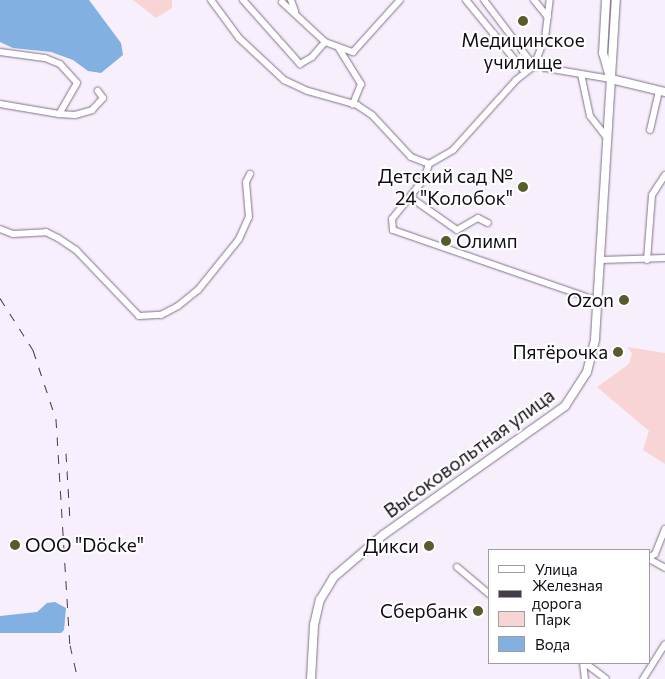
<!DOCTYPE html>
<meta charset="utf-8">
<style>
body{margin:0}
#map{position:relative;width:665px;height:679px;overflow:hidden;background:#f7effc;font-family:Commissioner,sans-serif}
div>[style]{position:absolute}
.green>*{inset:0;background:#f9d4d4}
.water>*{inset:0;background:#82b0e0}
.roads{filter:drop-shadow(0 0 1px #82708c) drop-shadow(0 0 1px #82708c)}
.minor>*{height:6px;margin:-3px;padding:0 3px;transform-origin:3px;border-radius:3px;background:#fff}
.major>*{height:8px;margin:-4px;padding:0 4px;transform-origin:4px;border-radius:4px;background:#fff}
.rail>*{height:1px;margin-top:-0.5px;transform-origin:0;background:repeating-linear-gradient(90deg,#443c48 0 9px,transparent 0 18px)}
.dots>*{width:14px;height:14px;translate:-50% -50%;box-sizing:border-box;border:2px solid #fff;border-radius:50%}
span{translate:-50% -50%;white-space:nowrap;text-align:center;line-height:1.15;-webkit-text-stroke:4px #fff;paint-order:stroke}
.poi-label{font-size:19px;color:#120b16}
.right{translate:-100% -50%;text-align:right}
.left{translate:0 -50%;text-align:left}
.street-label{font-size:19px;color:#120b16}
.legend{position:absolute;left:488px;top:549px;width:162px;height:115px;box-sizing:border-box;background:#fff;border:1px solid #a09da2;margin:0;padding:6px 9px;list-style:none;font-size:15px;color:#120b16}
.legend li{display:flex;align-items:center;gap:10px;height:25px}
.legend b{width:25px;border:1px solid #a09da2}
</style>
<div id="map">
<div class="green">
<i style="clip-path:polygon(133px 0,172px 0,172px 8px,156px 18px)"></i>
<i style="clip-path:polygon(627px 347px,665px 353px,665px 464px,643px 450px,649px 431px,597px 387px,629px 364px,632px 353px)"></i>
</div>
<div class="water">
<i style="clip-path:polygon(0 0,89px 0,121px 43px,123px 55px,101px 73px,88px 71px,73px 60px,51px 52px,13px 48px,0 42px)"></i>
<i style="clip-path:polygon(55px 602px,66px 608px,64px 630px,61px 633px,0 633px,0 616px,37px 612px,47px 603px)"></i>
</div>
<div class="roads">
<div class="minor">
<i style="left:211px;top:0;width:47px;rotate:53.6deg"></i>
<i style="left:239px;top:38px;width:62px;rotate:43deg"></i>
<i style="left:284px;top:80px;width:26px;rotate:25deg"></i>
<i style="left:308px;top:91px;width:51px;rotate:15.9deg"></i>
<i style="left:357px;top:105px;width:18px;rotate:34deg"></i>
<i style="left:372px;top:115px;width:57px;rotate:47.1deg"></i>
<i style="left:411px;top:157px;width:19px;rotate:21deg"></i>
<i style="left:429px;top:164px;width:28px;rotate:-30deg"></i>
<i style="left:453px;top:150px;width:94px;rotate:-48deg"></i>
<i style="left:516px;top:80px;width:23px;rotate:-38deg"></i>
<i style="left:534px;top:66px;width:30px;rotate:-69deg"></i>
<i style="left:545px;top:38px;width:38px;rotate:-83deg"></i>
<i style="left:243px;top:0;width:86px;rotate:48.3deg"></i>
<i style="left:300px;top:64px;width:14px;rotate:-30deg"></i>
<i style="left:312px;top:57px;width:20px;rotate:-49deg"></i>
<i style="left:291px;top:0;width:12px;rotate:70deg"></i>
<i style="left:466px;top:0;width:92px;rotate:50.8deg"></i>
<i style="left:484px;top:0;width:83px;rotate:52.9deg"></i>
<i style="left:534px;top:0;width:22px;rotate:51deg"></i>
<i style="left:282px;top:2px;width:59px;rotate:42.9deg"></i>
<i style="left:325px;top:42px;width:30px;rotate:20deg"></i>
<i style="left:353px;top:52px;width:70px;rotate:-47.9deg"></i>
<i style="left:338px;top:47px;width:44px;rotate:58.1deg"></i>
<i style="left:361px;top:84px;width:22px;rotate:112deg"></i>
<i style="left:0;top:52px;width:45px;rotate:7.6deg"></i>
<i style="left:45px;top:58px;width:16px;rotate:22deg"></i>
<i style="left:60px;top:64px;width:25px;rotate:48deg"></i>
<i style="left:77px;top:83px;width:36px;rotate:120deg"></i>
<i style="left:59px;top:114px;width:60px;rotate:-170.4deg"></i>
<i style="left:534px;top:66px;width:78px;rotate:9.6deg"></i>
<i style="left:581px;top:74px;width:43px;rotate:77.9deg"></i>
<i style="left:590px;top:116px;width:29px;rotate:52deg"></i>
<i style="left:59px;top:114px;width:16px;rotate:4deg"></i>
<i style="left:75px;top:115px;width:18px;rotate:-16deg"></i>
<i style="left:92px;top:110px;width:16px;rotate:-47deg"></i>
<i style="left:103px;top:98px;width:9px;rotate:-126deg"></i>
<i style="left:650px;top:130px;width:40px;rotate:-77deg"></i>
<i style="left:429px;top:164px;width:16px;rotate:108deg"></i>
<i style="left:424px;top:179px;width:51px;rotate:128.7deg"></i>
<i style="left:392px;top:219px;width:11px;rotate:85deg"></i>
<i style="left:393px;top:230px;width:217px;rotate:19.1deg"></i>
<i style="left:410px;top:197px;width:57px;rotate:35.1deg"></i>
<i style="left:457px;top:230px;width:24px;rotate:-30deg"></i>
<i style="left:478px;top:218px;width:11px;rotate:27deg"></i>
<i style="left:0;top:229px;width:14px;rotate:21deg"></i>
<i style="left:13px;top:234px;width:33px;rotate:-3deg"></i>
<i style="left:46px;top:232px;width:13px;rotate:27deg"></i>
<i style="left:58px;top:238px;width:22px;rotate:34deg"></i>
<i style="left:76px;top:250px;width:91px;rotate:46.3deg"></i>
<i style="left:139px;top:316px;width:22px;rotate:-3deg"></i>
<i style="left:161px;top:315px;width:19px;rotate:-28deg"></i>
<i style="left:178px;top:306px;width:26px;rotate:-39deg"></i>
<i style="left:198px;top:290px;width:65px;rotate:-51.2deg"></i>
<i style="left:239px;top:239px;width:24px;rotate:-66deg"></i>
<i style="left:249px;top:217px;width:35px;rotate:-95deg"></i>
<i style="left:246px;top:182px;width:9px;rotate:-63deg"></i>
<i style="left:601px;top:260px;width:64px;rotate:-1.8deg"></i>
<i style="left:647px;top:260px;width:65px;rotate:-85.6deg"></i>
<i style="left:652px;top:195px;width:24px;rotate:-57deg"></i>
<i style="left:650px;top:557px;width:6px;rotate:-31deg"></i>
<i style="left:655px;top:554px;width:27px;rotate:-68deg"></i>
<i style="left:649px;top:559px;width:18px;rotate:29deg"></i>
<i style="left:457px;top:567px;width:42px;rotate:40.2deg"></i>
<i style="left:583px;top:663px;width:16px;rotate:83deg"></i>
<i style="left:585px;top:663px;width:26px;rotate:37deg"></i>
<i style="left:643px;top:679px;width:41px;rotate:-57.8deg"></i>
</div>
<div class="major">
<i style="left:606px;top:0;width:53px;rotate:93.2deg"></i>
<i style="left:603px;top:53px;width:26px;rotate:74deg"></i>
<i style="left:611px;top:79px;width:56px;rotate:13.5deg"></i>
<i style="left:311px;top:679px;width:54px;rotate:-86.8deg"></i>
<i style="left:314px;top:625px;width:26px;rotate:-77deg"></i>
<i style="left:320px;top:600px;width:27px;rotate:-59deg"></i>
<i style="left:334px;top:577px;width:65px;rotate:-40.6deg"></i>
<i style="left:383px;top:535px;width:223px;rotate:-35.3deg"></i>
<i style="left:565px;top:406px;width:40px;rotate:-57.1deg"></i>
<i style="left:587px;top:372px;width:34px;rotate:-76deg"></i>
<i style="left:595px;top:339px;width:340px;rotate:-86.5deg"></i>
</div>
</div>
<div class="rail">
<i style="left:0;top:298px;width:62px;rotate:57.6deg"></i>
<i style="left:33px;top:350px;width:73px;rotate:71.6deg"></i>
<i style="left:56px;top:419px;width:226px;rotate:86.5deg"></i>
<i style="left:70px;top:645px;width:35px;rotate:77deg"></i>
<i style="left:66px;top:453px;width:67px;rotate:86.6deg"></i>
</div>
<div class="dots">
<i style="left:523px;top:21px;background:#575c2a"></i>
<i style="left:523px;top:187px;background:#575c2a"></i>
<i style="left:446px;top:241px;background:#575c2a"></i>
<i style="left:624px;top:300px;background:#575c2a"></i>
<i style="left:618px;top:352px;background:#575c2a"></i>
<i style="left:15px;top:545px;background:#575c2a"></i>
<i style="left:429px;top:546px;background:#575c2a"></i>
<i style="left:478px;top:611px;background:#575c2a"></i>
</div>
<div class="poi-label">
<span style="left:523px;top:51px">Медицинское<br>училище</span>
<span class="right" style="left:513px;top:187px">Детский сад №<br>24 "Колобок"</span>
<span class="left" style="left:456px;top:241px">Олимп</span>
<span class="right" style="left:614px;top:300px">Ozon</span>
<span class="right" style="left:608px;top:352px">Пятёрочка</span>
<span class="left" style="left:25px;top:545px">ООО "Döcke"</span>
<span class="right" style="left:419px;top:546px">Дикси</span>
<span class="right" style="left:468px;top:611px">Сбербанк</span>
</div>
<div class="street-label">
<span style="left:469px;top:453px;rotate:-36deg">Высоковольтная улица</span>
</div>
<ul class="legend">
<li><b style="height:6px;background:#fff"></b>Улица</li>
<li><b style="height:6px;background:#443c48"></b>Железная дорога</li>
<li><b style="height:14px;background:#f9d4d4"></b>Парк</li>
<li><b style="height:14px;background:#82b0e0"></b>Вода</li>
</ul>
</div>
